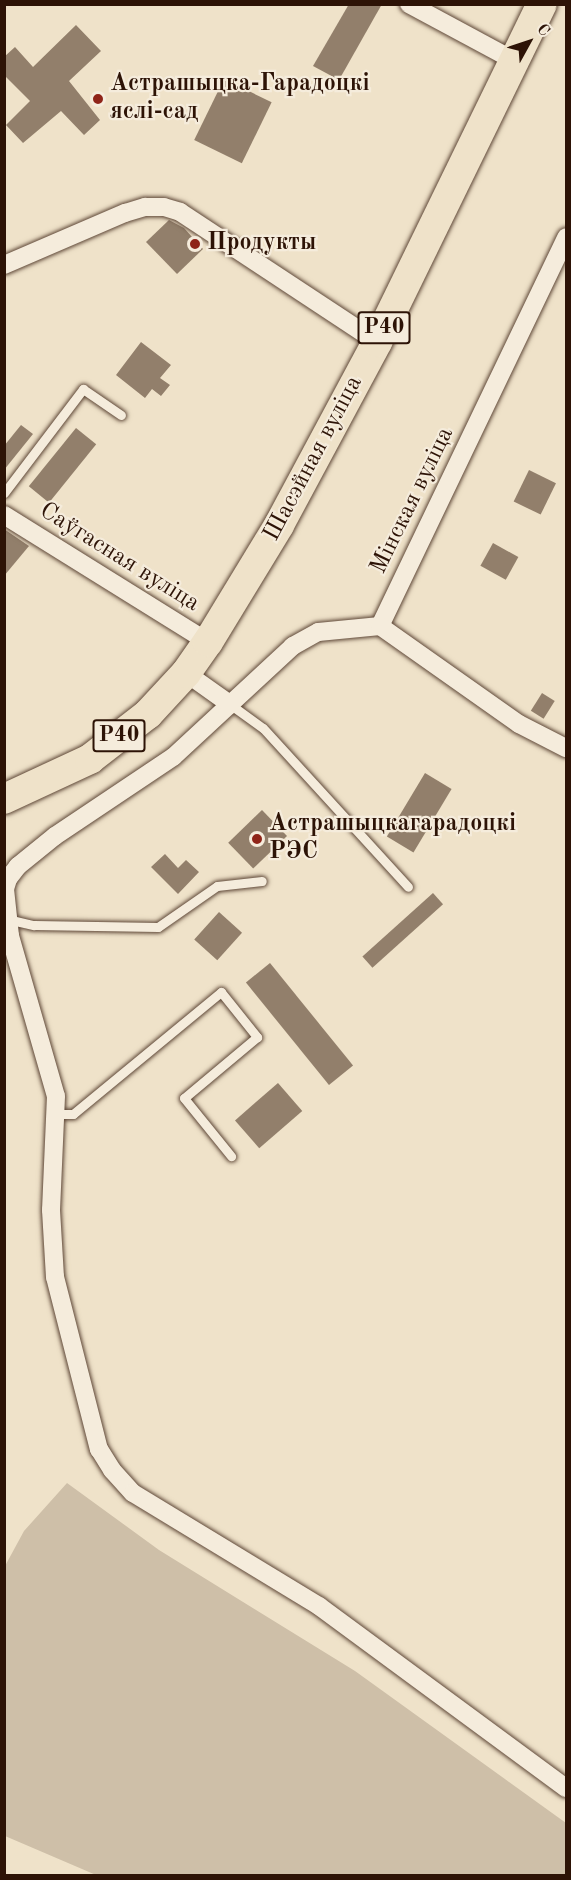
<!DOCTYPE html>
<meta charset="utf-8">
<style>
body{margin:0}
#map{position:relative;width:571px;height:1880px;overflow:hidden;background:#efe2c9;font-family:"Old Standard TT",serif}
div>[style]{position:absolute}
.green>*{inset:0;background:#cebfa8}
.building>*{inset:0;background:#927f6b;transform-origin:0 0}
.roads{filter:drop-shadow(0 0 2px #5e4737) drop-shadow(0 0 2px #5e4737)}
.lane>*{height:9px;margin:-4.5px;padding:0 4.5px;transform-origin:4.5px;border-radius:4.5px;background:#f5ecdc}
.street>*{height:18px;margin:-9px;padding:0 9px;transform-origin:9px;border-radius:9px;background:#f5ecdc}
.primary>*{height:30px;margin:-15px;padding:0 15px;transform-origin:15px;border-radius:15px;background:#efe2c9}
.dots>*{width:16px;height:16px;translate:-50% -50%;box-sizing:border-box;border:3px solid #f5ecdc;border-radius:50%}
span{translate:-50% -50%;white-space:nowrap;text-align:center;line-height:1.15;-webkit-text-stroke:4.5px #f5ecdc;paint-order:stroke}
.shield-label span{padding:2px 4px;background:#f5ecdc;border:2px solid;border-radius:4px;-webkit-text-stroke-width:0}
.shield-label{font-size:22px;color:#2d1306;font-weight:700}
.poi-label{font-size:24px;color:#2d1306;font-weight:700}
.left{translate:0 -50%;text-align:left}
.street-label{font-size:24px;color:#2d1306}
.frame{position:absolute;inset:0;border:6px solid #2d1306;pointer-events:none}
.north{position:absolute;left:499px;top:12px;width:60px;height:60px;-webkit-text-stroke:4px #f5ecdc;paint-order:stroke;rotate:50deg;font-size:16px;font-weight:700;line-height:24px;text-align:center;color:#2d1306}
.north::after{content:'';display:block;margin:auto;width:21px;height:27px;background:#2d1306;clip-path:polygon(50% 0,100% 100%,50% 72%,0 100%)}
</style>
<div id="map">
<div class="green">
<i style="clip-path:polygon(67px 1483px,159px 1550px,355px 1671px,566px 1823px,566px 1875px,96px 1875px,5px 1836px,5px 1566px,24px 1531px)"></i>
</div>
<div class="building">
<i style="clip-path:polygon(349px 4px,382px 4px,339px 80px,313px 66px)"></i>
<i style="clip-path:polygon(76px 25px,101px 51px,69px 81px,100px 120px,84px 135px,61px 111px,23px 143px,6px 125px,30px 101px,4px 75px,4px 57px,15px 47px,33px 67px)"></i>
<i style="left:224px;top:79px;width:53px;height:68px;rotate:26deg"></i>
<i style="clip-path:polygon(169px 220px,184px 228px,203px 249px,177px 274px,146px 242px)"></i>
<i style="clip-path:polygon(141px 342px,171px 365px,160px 378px,170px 385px,161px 396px,152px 389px,145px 398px,116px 375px)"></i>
<i style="clip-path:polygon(21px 425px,33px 434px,4px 470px,4px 446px)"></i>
<i style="left:76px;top:428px;width:26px;height:75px;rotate:39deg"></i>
<i style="left:529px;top:470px;width:30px;height:35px;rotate:26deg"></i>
<i style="clip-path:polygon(4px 529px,29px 546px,4px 576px)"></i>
<i style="left:493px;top:543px;width:29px;height:26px;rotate:29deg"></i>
<i style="left:542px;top:693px;width:15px;height:21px;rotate:32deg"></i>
<i style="left:425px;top:773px;width:31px;height:74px;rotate:31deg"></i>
<i style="left:262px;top:810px;width:36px;height:47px;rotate:46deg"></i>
<i style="clip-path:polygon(165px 854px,178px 868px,186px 860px,199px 872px,178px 894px,151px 867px)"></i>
<i style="left:433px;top:893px;width:15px;height:95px;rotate:48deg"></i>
<i style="left:219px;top:912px;width:31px;height:37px;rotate:42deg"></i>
<i style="left:270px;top:963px;width:132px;height:31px;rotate:51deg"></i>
<i style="left:278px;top:1083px;width:37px;height:57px;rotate:49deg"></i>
</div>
<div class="roads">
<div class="lane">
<i style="left:4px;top:493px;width:131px;rotate:-52.8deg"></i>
<i style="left:83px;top:389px;width:46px;rotate:34.4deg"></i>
<i style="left:231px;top:705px;width:39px;rotate:36deg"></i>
<i style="left:263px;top:728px;width:215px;rotate:47.6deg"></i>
<i style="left:7px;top:919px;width:28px;rotate:13deg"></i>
<i style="left:34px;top:925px;width:124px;rotate:0.9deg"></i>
<i style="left:158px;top:927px;width:72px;rotate:-34.8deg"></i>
<i style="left:217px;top:886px;width:45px;rotate:-6.3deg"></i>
<i style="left:57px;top:1114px;width:16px"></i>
<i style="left:73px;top:1114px;width:192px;rotate:-39.5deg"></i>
<i style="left:221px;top:992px;width:58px;rotate:51.3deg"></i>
<i style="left:257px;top:1037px;width:95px;rotate:140.1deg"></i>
<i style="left:184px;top:1098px;width:75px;rotate:51deg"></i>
</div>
<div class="street">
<i style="left:409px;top:4px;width:120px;rotate:28.3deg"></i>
<i style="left:4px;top:265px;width:132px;rotate:-23.3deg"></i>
<i style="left:125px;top:213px;width:21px;rotate:-17deg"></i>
<i style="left:145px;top:207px;width:19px"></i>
<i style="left:164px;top:207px;width:17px;rotate:17deg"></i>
<i style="left:180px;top:212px;width:236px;rotate:33.4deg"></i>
<i style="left:4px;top:515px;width:240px;rotate:31.9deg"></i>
<i style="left:380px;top:626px;width:62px;rotate:174.5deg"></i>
<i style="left:318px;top:632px;width:29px;rotate:151deg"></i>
<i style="left:293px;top:646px;width:163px;rotate:137.2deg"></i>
<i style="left:173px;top:757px;width:142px;rotate:146.2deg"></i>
<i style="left:55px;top:836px;width:48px;rotate:141deg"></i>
<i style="left:18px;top:866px;width:16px;rotate:128deg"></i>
<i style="left:8px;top:879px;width:10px;rotate:107deg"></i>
<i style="left:5px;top:889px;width:47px;rotate:83.9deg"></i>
<i style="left:10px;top:936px;width:166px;rotate:74deg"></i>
<i style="left:56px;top:1096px;width:114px;rotate:92.5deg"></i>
<i style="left:51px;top:1210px;width:67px;rotate:86.6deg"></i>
<i style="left:55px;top:1277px;width:178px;rotate:75.7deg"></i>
<i style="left:99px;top:1449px;width:25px;rotate:58deg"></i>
<i style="left:112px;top:1470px;width:31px;rotate:48deg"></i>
<i style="left:133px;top:1493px;width:218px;rotate:31.3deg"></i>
<i style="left:319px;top:1606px;width:307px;rotate:36.4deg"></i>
<i style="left:380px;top:626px;width:431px;rotate:-64.4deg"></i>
<i style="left:380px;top:626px;width:170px;rotate:35.2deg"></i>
<i style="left:519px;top:724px;width:53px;rotate:27.1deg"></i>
<i style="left:186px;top:673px;width:55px;rotate:35.4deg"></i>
</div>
<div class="primary">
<i style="left:4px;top:799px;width:95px;rotate:-24.9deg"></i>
<i style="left:90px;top:759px;width:73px;rotate:-37.8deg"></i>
<i style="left:148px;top:714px;width:56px;rotate:-47.2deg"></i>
<i style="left:186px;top:673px;width:38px;rotate:-55deg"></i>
<i style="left:208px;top:642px;width:137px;rotate:-58.7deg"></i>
<i style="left:279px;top:525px;width:208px;rotate:-61.8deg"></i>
<i style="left:377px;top:342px;width:376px;rotate:-64deg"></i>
</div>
</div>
<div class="dots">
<i style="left:98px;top:99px;background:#8f2418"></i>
<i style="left:195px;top:244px;background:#8f2418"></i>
<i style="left:257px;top:839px;background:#8f2418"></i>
</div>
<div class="shield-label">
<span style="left:384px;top:328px">Р40</span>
<span style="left:119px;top:736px">Р40</span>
</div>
<div class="poi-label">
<span class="left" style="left:110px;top:99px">Астрашыцка-Гарадоцкі<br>яслі-сад</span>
<span class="left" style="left:207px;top:244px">Продукты</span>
<span class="left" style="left:269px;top:839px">Астрашыцкагарадоцкі<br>РЭС</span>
</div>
<div class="street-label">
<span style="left:314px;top:459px;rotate:-62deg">Шасэйная вуліца</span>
<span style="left:413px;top:501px;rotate:-64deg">Мінская вуліца</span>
<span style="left:119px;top:558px;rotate:32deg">Саўгасная вуліца</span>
</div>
<div class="frame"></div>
<div class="north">С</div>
</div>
